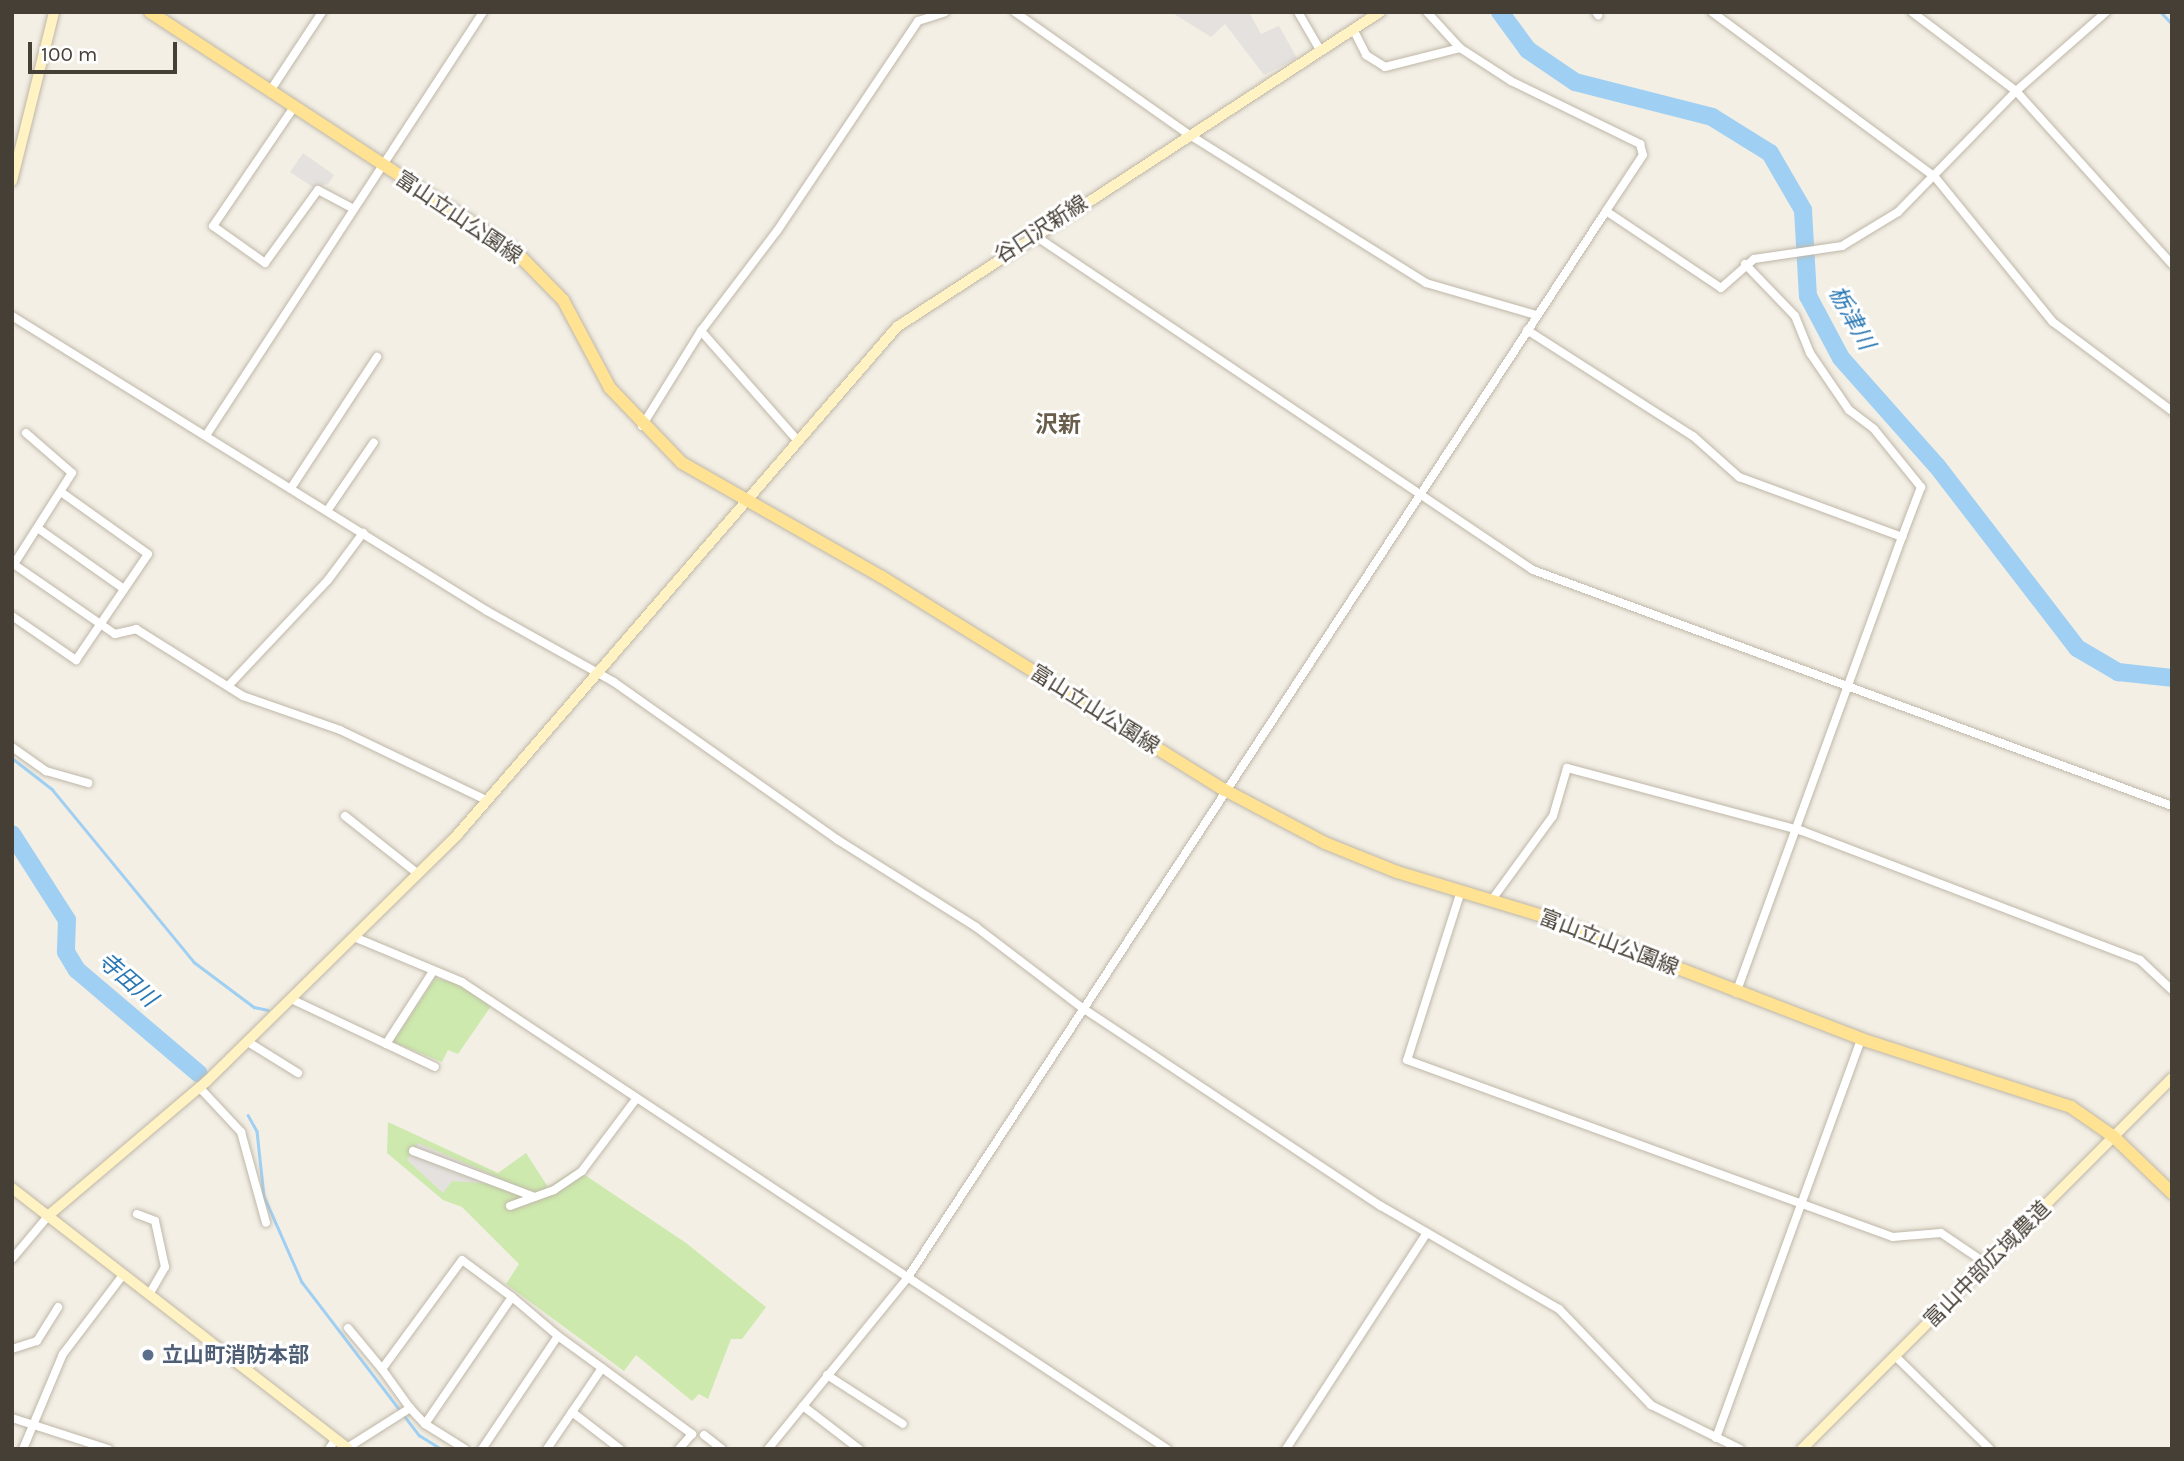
<!DOCTYPE html>
<meta charset="utf-8">
<style>
body{margin:0}
#map{position:relative;width:2184px;height:1461px;overflow:hidden;background:#f3efe5;font-family:Karla,"Noto Sans JP",sans-serif}
div>[style]{position:absolute}
.green>*{inset:0;background:#cde9ad}
.parking>*{inset:0;background:#e4e1de}
.stream>*{height:2.5px;margin:-1.25px;padding:0 1.25px;transform-origin:1.25px;border-radius:1.25px;background:#9fcff2}
.river>*{height:18px;margin:-9px;padding:0 9px;transform-origin:9px;border-radius:9px;background:#9fcff2}
.roads{filter:drop-shadow(0 0 2px #bfb7a8) drop-shadow(0 0 2px #bfb7a8)}
.street>*{height:8px;margin:-4px;padding:0 4px;transform-origin:4px;border-radius:4px;background:#fff}
.secondary>*{height:10px;margin:-5px;padding:0 5px;transform-origin:5px;border-radius:5px;background:#fff2c3}
.primary>*{height:12px;margin:-6px;padding:0 6px;transform-origin:6px;border-radius:6px;background:#ffe292}
.dots>*{width:19px;height:19px;translate:-50% -50%;box-sizing:border-box;border:4px solid #fff;border-radius:50%}
span{translate:-50% -50%;white-space:nowrap;text-align:center;line-height:1.15;-webkit-text-stroke:6px #fff;paint-order:stroke}
.street-label{font-size:21px;color:#463f35}
.service-label{font-size:21px;color:#4e5e75;font-weight:700}
.left{translate:0 -50%;text-align:left}
.water-label{font-size:23px;color:#2b78b4;font-style:italic}
.neighbourhood-label{font-size:23px;color:#695e4b;font-weight:700}
.frame{position:absolute;inset:0;border:14px solid #463f35;pointer-events:none}
.scale{position:absolute;left:28px;top:42px;width:149px;height:32px;box-sizing:border-box;border:4px solid #463f35;border-top:0;padding-left:9px;font-size:21px;line-height:24px;white-space:nowrap;color:#463f35;-webkit-text-stroke:5px #fff;paint-order:stroke}
</style>
<div id="map">
<div class="green">
<i style="clip-path:polygon(435px 978px,460px 984px,491px 1006px,458px 1054px,448px 1050px,442px 1062px,393px 1042px)"></i>
<i style="clip-path:polygon(388px 1122px,498px 1173px,526px 1153px,548px 1187px,576px 1169px,686px 1243px,766px 1307px,742px 1339px,731px 1339px,708px 1399px,699px 1394px,692px 1401px,636px 1355px,624px 1371px,506px 1284px,519px 1264px,462px 1207px,443px 1200px,387px 1153px)"></i>
</div>
<div class="parking">
<i style="clip-path:polygon(1171px 12px,1249px 12px,1261px 34px,1279px 26px,1297px 58px,1264px 75px,1225px 24px,1211px 37px)"></i>
<i style="clip-path:polygon(303px 153px,334px 175px,328px 184px,314px 188px,290px 172px)"></i>
<i style="clip-path:polygon(418px 1143px,498px 1177px,495px 1184px,452px 1181px,443px 1193px,407px 1160px)"></i>
</div>
<div class="stream">
<i style="left:2161px;top:12px;width:16px;rotate:47deg"></i>
<i style="left:12px;top:758px;width:51px;rotate:37.8deg"></i>
<i style="left:52px;top:789px;width:224px;rotate:50.6deg"></i>
<i style="left:194px;top:962px;width:75px;rotate:36.9deg"></i>
<i style="left:254px;top:1007px;width:14px;rotate:12deg"></i>
<i style="left:248px;top:1115px;width:18px;rotate:61deg"></i>
<i style="left:257px;top:1131px;width:65px;rotate:83.9deg"></i>
<i style="left:264px;top:1196px;width:94px;rotate:66.2deg"></i>
<i style="left:302px;top:1282px;width:193px;rotate:52.6deg"></i>
<i style="left:419px;top:1435px;width:26px;rotate:32deg"></i>
</div>
<div class="river">
<i style="left:1500px;top:12px;width:47px;rotate:53.6deg"></i>
<i style="left:1528px;top:50px;width:57px;rotate:34.2deg"></i>
<i style="left:1575px;top:82px;width:141px;rotate:14.3deg"></i>
<i style="left:1712px;top:117px;width:68px;rotate:31.8deg"></i>
<i style="left:1770px;top:153px;width:66px;rotate:59.9deg"></i>
<i style="left:1803px;top:210px;width:86px;rotate:86.7deg"></i>
<i style="left:1808px;top:296px;width:70px;rotate:62deg"></i>
<i style="left:1841px;top:358px;width:144px;rotate:48.4deg"></i>
<i style="left:1937px;top:466px;width:230px;rotate:52.4deg"></i>
<i style="left:2077px;top:648px;width:48px;rotate:30.3deg"></i>
<i style="left:2118px;top:672px;width:54px;rotate:6.3deg"></i>
<i style="left:12px;top:834px;width:102px;rotate:57.4deg"></i>
<i style="left:67px;top:920px;width:32px;rotate:92deg"></i>
<i style="left:66px;top:952px;width:21px;rotate:59deg"></i>
<i style="left:77px;top:970px;width:160px;rotate:40.4deg"></i>
</div>
<div class="roads">
<div class="street">
<i style="left:1015px;top:12px;width:212px;rotate:35.2deg"></i>
<i style="left:1188px;top:134px;width:281px;rotate:32deg"></i>
<i style="left:1426px;top:283px;width:115px;rotate:16.2deg"></i>
<i style="left:1298px;top:12px;width:44px;rotate:59.9deg"></i>
<i style="left:1596px;top:12px;width:4px;rotate:56deg"></i>
<i style="left:1712px;top:12px;width:277px;rotate:36.5deg"></i>
<i style="left:1935px;top:177px;width:187px;rotate:50.9deg"></i>
<i style="left:2053px;top:322px;width:149px;rotate:36.8deg"></i>
<i style="left:1912px;top:12px;width:131px;rotate:37.2deg"></i>
<i style="left:2016px;top:91px;width:233px;rotate:48deg"></i>
<i style="left:1353px;top:29px;width:29px;rotate:63deg"></i>
<i style="left:1366px;top:55px;width:22px;rotate:32deg"></i>
<i style="left:1385px;top:67px;width:77px;rotate:-14.2deg"></i>
<i style="left:1460px;top:48px;width:49px;rotate:-132.5deg"></i>
<i style="left:1460px;top:48px;width:61px;rotate:32.9deg"></i>
<i style="left:1511px;top:81px;width:144px;rotate:26deg"></i>
<i style="left:1640px;top:144px;width:11px;rotate:75deg"></i>
<i style="left:1643px;top:155px;width:67px;rotate:123.5deg"></i>
<i style="left:270px;top:91px;width:95px;rotate:-56.6deg"></i>
<i style="left:294px;top:107px;width:144px;rotate:124.2deg"></i>
<i style="left:213px;top:226px;width:64px;rotate:35.4deg"></i>
<i style="left:265px;top:263px;width:90px;rotate:-54deg"></i>
<i style="left:318px;top:190px;width:40px;rotate:28deg"></i>
<i style="left:1034px;top:235px;width:601px;rotate:33.88deg"></i>
<i style="left:1533px;top:570px;width:681px;rotate:20.27deg"></i>
<i style="left:1745px;top:264px;width:72px;rotate:46.1deg"></i>
<i style="left:1795px;top:316px;width:40px;rotate:68deg"></i>
<i style="left:1810px;top:353px;width:69px;rotate:55.6deg"></i>
<i style="left:1849px;top:410px;width:31px;rotate:37deg"></i>
<i style="left:1874px;top:429px;width:75px;rotate:51deg"></i>
<i style="left:1921px;top:487px;width:53px;rotate:110.8deg"></i>
<i style="left:12px;top:316px;width:559px;rotate:31.84deg"></i>
<i style="left:487px;top:611px;width:145px;rotate:29.2deg"></i>
<i style="left:614px;top:682px;width:274px;rotate:35.2deg"></i>
<i style="left:838px;top:840px;width:163px;rotate:32.2deg"></i>
<i style="left:976px;top:927px;width:132px;rotate:37.3deg"></i>
<i style="left:1081px;top:1007px;width:360px;rotate:33.6deg"></i>
<i style="left:1381px;top:1206px;width:206px;rotate:30.1deg"></i>
<i style="left:1559px;top:1309px;width:133px;rotate:46.2deg"></i>
<i style="left:1651px;top:1405px;width:99px;rotate:26.3deg"></i>
<i style="left:1527px;top:330px;width:197px;rotate:32.6deg"></i>
<i style="left:1693px;top:436px;width:62px;rotate:41.7deg"></i>
<i style="left:1739px;top:477px;width:174px;rotate:20.2deg"></i>
<i style="left:1902px;top:537px;width:485px;rotate:110deg"></i>
<i style="left:701px;top:331px;width:147px;rotate:48.6deg"></i>
<i style="left:642px;top:426px;width:112px;rotate:-58.2deg"></i>
<i style="left:701px;top:331px;width:126px;rotate:-52.8deg"></i>
<i style="left:777px;top:231px;width:253px;rotate:-56.1deg"></i>
<i style="left:918px;top:21px;width:28px;rotate:-18deg"></i>
<i style="left:207px;top:434px;width:504px;rotate:-56.81deg"></i>
<i style="left:291px;top:488px;width:157px;rotate:-56.7deg"></i>
<i style="left:327px;top:511px;width:83px;rotate:-55.7deg"></i>
<i style="left:39px;top:529px;width:104px;rotate:35.2deg"></i>
<i style="left:12px;top:563px;width:125px;rotate:34.6deg"></i>
<i style="left:115px;top:634px;width:22px;rotate:-13deg"></i>
<i style="left:136px;top:629px;width:126px;rotate:32.1deg"></i>
<i style="left:243px;top:696px;width:103px;rotate:19.3deg"></i>
<i style="left:340px;top:730px;width:164px;rotate:25.6deg"></i>
<i style="left:14px;top:564px;width:108px;rotate:-57.5deg"></i>
<i style="left:72px;top:473px;width:61px;rotate:-139deg"></i>
<i style="left:12px;top:616px;width:78px;rotate:34.5deg"></i>
<i style="left:76px;top:660px;width:128px;rotate:-55.8deg"></i>
<i style="left:148px;top:554px;width:103px;rotate:-144.5deg"></i>
<i style="left:229px;top:685px;width:144px;rotate:-46.7deg"></i>
<i style="left:328px;top:580px;width:59px;rotate:-53.3deg"></i>
<i style="left:12px;top:747px;width:42px;rotate:35.2deg"></i>
<i style="left:46px;top:771px;width:44px;rotate:15.9deg"></i>
<i style="left:345px;top:816px;width:92px;rotate:38.4deg"></i>
<i style="left:1461px;top:891px;width:177px;rotate:107.7deg"></i>
<i style="left:1407px;top:1060px;width:517px;rotate:20.01deg"></i>
<i style="left:1893px;top:1237px;width:48px;rotate:-4.8deg"></i>
<i style="left:1941px;top:1233px;width:55px;rotate:34deg"></i>
<i style="left:1491px;top:901px;width:105px;rotate:-53.9deg"></i>
<i style="left:1553px;top:816px;width:50px;rotate:-73.7deg"></i>
<i style="left:1567px;top:768px;width:243px;rotate:15deg"></i>
<i style="left:1802px;top:831px;width:362px;rotate:20.9deg"></i>
<i style="left:2140px;top:960px;width:44px;rotate:43.2deg"></i>
<i style="left:354px;top:937px;width:117px;rotate:22.6deg"></i>
<i style="left:462px;top:982px;width:846px;rotate:33.52deg"></i>
<i style="left:291px;top:999px;width:159px;rotate:25.3deg"></i>
<i style="left:248px;top:1042px;width:59px;rotate:31.8deg"></i>
<i style="left:386px;top:1044px;width:85px;rotate:-57.1deg"></i>
<i style="left:199px;top:1087px;width:62px;rotate:47deg"></i>
<i style="left:241px;top:1132px;width:94px;rotate:74.6deg"></i>
<i style="left:413px;top:1151px;width:130px;rotate:20.7deg"></i>
<i style="left:510px;top:1206px;width:47px;rotate:-20deg"></i>
<i style="left:554px;top:1190px;width:34px;rotate:-34deg"></i>
<i style="left:582px;top:1171px;width:90px;rotate:-53.1deg"></i>
<i style="left:137px;top:1214px;width:19px;rotate:21deg"></i>
<i style="left:155px;top:1221px;width:47px;rotate:77.7deg"></i>
<i style="left:165px;top:1267px;width:32px;rotate:120deg"></i>
<i style="left:12px;top:1259px;width:57px;rotate:-49.9deg"></i>
<i style="left:512px;top:1297px;width:60px;rotate:40.3deg"></i>
<i style="left:348px;top:1328px;width:53px;rotate:50.3deg"></i>
<i style="left:12px;top:1349px;width:26px;rotate:-18deg"></i>
<i style="left:37px;top:1341px;width:40px;rotate:-58deg"></i>
<i style="left:1895px;top:1356px;width:133px;rotate:44.4deg"></i>
<i style="left:602px;top:1368px;width:112px;rotate:36.3deg"></i>
<i style="left:692px;top:1434px;width:20px;rotate:131deg"></i>
<i style="left:827px;top:1375px;width:90px;rotate:32.8deg"></i>
<i style="left:803px;top:1406px;width:71px;rotate:37.5deg"></i>
<i style="left:572px;top:1412px;width:61px;rotate:37.6deg"></i>
<i style="left:12px;top:1418px;width:101px;rotate:17.9deg"></i>
<i style="left:425px;top:1424px;width:47px;rotate:32deg"></i>
<i style="left:704px;top:1435px;width:23px;rotate:38deg"></i>
<i style="left:1716px;top:1438px;width:425px;rotate:-70deg"></i>
<i style="left:347px;top:1448px;width:75px;rotate:-32.4deg"></i>
<i style="left:410px;top:1408px;width:22px;rotate:47deg"></i>
<i style="left:425px;top:1424px;width:154px;rotate:-55.6deg"></i>
<i style="left:512px;top:1297px;width:62px;rotate:-143.5deg"></i>
<i style="left:462px;top:1260px;width:135px;rotate:126.3deg"></i>
<i style="left:382px;top:1369px;width:48px;rotate:54.3deg"></i>
<i style="left:23px;top:1449px;width:103px;rotate:-67.2deg"></i>
<i style="left:63px;top:1354px;width:99px;rotate:-52.8deg"></i>
<i style="left:329px;top:1449px;width:11px;rotate:-56deg"></i>
<i style="left:482px;top:1449px;width:136px;rotate:-56.1deg"></i>
<i style="left:558px;top:1336px;width:54px;rotate:36deg"></i>
<i style="left:602px;top:1368px;width:98px;rotate:124.2deg"></i>
<i style="left:768px;top:1449px;width:218px;rotate:-50.8deg"></i>
<i style="left:906px;top:1280px;width:1278px;rotate:-56.78deg"></i>
<i style="left:1606px;top:211px;width:138px;rotate:33.8deg"></i>
<i style="left:1721px;top:288px;width:44px;rotate:-41.3deg"></i>
<i style="left:1754px;top:259px;width:89px;rotate:-8.4deg"></i>
<i style="left:1842px;top:246px;width:66px;rotate:-31.3deg"></i>
<i style="left:1898px;top:212px;width:169px;rotate:-45.7deg"></i>
<i style="left:2016px;top:91px;width:120px;rotate:-41.3deg"></i>
<i style="left:1286px;top:1449px;width:258px;rotate:-56.9deg"></i>
</div>
<div class="secondary">
<i style="left:12px;top:181px;width:174px;rotate:-76deg"></i>
<i style="left:12px;top:1188px;width:425px;rotate:37.8deg"></i>
<i style="left:49px;top:1215px;width:206px;rotate:-40.3deg"></i>
<i style="left:206px;top:1082px;width:354px;rotate:-44.5deg"></i>
<i style="left:458px;top:834px;width:671px;rotate:-49.11deg"></i>
<i style="left:897px;top:327px;width:577px;rotate:-33.11deg"></i>
<i style="left:1802px;top:1449px;width:524px;rotate:-45.08deg"></i>
</div>
<div class="primary">
<i style="left:150px;top:12px;width:435px;rotate:33.2deg"></i>
<i style="left:514px;top:250px;width:70px;rotate:45.6deg"></i>
<i style="left:563px;top:300px;width:100px;rotate:61.9deg"></i>
<i style="left:610px;top:388px;width:104px;rotate:46.2deg"></i>
<i style="left:682px;top:463px;width:230px;rotate:29.7deg"></i>
<i style="left:882px;top:577px;width:402px;rotate:31.9deg"></i>
<i style="left:1223px;top:789px;width:115px;rotate:27.9deg"></i>
<i style="left:1325px;top:843px;width:78px;rotate:21.9deg"></i>
<i style="left:1397px;top:872px;width:152px;rotate:16.8deg"></i>
<i style="left:1543px;top:916px;width:341px;rotate:21.1deg"></i>
<i style="left:1861px;top:1039px;width:221px;rotate:17.9deg"></i>
<i style="left:2071px;top:1107px;width:52px;rotate:34.9deg"></i>
<i style="left:2114px;top:1137px;width:81px;rotate:44deg"></i>
</div>
</div>
<div class="dots">
<i style="left:148px;top:1355px;background:#5c6f8a"></i>
</div>
<div class="street-label">
<span style="left:459px;top:217px;rotate:34deg">富山立山公園線</span>
<span style="left:1041px;top:229px;rotate:-33deg">谷口沢新線</span>
<span style="left:1095px;top:709px;rotate:32deg">富山立山公園線</span>
<span style="left:1609px;top:942px;rotate:21deg">富山立山公園線</span>
<span style="left:1987px;top:1264px;rotate:-45deg">富山中部広域農道</span>
</div>
<div class="service-label">
<span class="left" style="left:162px;top:1355px">立山町消防本部</span>
</div>
<div class="water-label">
<span style="left:1851px;top:318px;rotate:61deg">栃津川</span>
<span style="left:127px;top:980px;rotate:41deg">寺田川</span>
</div>
<div class="neighbourhood-label">
<span style="left:1058px;top:425px">沢新</span>
</div>
<div class="frame"></div>
<div class="scale">100 m</div>
</div>
